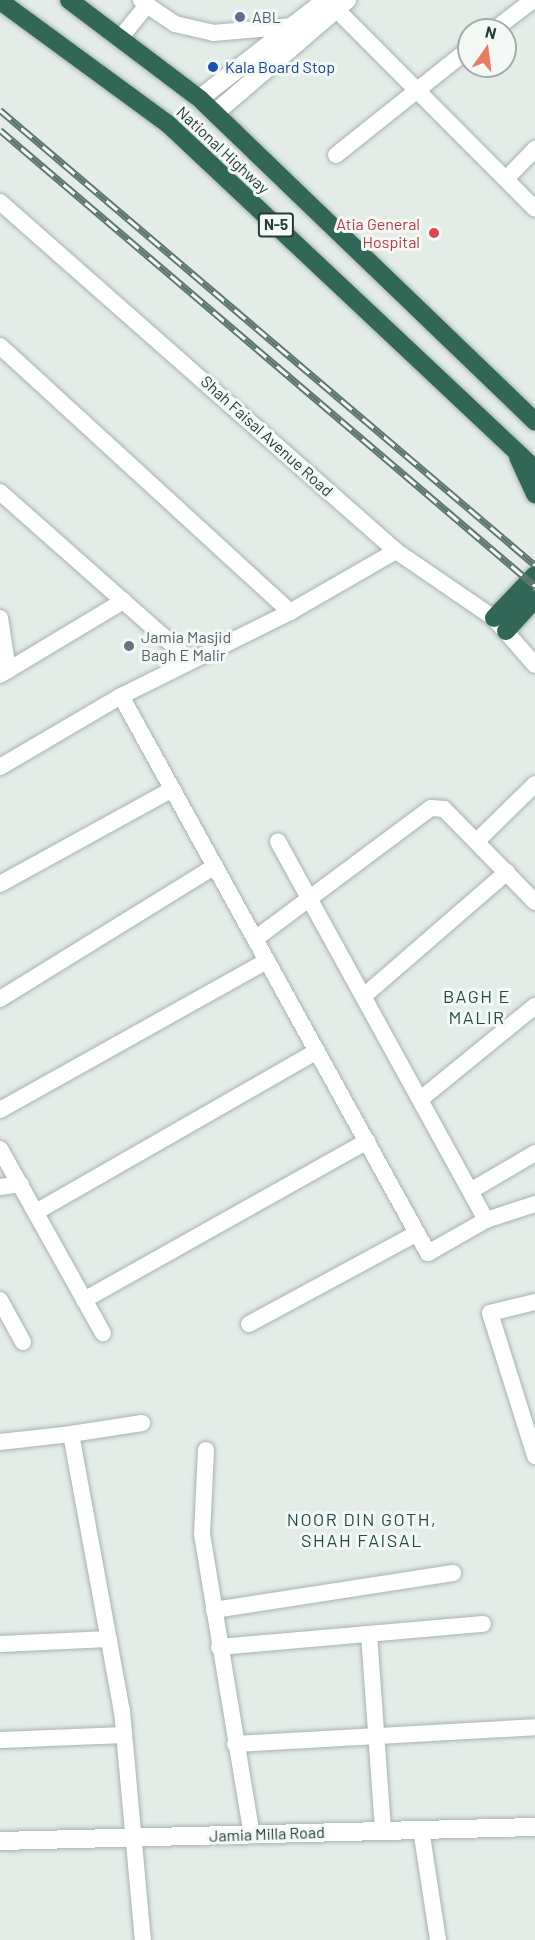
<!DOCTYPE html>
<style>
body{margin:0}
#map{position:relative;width:535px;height:1940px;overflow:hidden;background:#e4ece8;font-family:Barlow,sans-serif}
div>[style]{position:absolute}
.roads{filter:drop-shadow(0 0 2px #a7b4ae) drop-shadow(0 0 2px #a7b4ae)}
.street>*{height:16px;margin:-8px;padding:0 8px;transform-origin:8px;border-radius:8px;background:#fff}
.secondary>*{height:18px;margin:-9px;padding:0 9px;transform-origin:9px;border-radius:9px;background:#fff}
.highway>*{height:18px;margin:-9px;padding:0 9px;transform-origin:9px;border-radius:9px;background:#326757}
.rail>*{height:7px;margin-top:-3.5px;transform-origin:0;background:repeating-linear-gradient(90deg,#f4f9f6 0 14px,#5f786f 0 28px);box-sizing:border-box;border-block:2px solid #5f786f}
.dots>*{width:16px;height:16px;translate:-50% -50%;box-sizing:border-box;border:3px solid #f4f9f6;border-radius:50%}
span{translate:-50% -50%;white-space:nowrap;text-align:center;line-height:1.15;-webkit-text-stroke:6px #f4f9f6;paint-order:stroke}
.shield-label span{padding:2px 4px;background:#f4f9f6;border:2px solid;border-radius:4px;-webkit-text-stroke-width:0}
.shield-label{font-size:15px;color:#253d34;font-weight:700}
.service-label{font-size:16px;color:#4e5e75}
.left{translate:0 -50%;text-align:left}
.transit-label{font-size:16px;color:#164399}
.street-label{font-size:16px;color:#253d34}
.health-label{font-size:16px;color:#be3a42}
.right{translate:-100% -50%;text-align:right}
.worship-label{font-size:16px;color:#5b616d}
.neighbourhood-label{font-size:18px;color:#224d3f;letter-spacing:1.5px}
.north{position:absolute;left:457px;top:18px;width:60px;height:60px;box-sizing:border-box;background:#f4f9f6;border:2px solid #a1aea8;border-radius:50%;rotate:14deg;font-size:16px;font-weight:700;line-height:24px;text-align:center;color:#253d34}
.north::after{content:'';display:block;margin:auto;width:21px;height:27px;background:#e87a66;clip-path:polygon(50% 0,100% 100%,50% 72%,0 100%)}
</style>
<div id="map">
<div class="roads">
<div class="street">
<i style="left:328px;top:1px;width:293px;rotate:45.1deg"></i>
<i style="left:147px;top:5px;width:34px;rotate:34deg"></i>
<i style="left:175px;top:24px;width:39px;rotate:13deg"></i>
<i style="left:213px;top:33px;width:81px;rotate:-4.9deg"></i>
<i style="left:494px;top:30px;width:49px;rotate:-37.6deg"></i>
<i style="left:121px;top:37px;width:41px;rotate:-50.9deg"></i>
<i style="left:147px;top:5px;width:8px;rotate:-140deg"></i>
<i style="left:336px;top:155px;width:170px;rotate:-38.6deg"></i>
<i style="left:506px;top:179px;width:42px;rotate:-46deg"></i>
<i style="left:0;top:202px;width:528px;rotate:41.39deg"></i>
<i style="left:396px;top:551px;width:119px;rotate:34.4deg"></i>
<i style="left:494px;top:618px;width:62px;rotate:48.9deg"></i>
<i style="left:0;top:346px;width:394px;rotate:42.5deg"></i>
<i style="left:0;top:492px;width:255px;rotate:41.5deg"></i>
<i style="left:0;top:618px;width:53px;rotate:81.3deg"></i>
<i style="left:0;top:675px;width:144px;rotate:-31deg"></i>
<i style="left:121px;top:696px;width:636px;rotate:61.14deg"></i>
<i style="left:428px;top:1253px;width:67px;rotate:-29.6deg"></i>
<i style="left:486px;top:1220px;width:432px;rotate:-118.8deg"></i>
<i style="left:0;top:767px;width:140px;rotate:-30.4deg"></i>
<i style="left:121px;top:696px;width:189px;rotate:-26.4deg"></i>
<i style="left:290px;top:612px;width:122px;rotate:-29.9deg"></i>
<i style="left:477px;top:841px;width:81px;rotate:-44.5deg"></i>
<i style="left:0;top:884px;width:197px;rotate:-28.8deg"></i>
<i style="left:255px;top:939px;width:219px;rotate:-36.7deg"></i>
<i style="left:431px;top:808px;width:13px;rotate:4deg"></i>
<i style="left:444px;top:809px;width:130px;rotate:45.6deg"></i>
<i style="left:365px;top:995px;width:188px;rotate:-40.9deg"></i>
<i style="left:0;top:999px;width:253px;rotate:-31.7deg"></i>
<i style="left:422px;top:1098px;width:146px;rotate:-39.2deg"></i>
<i style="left:0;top:1110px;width:306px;rotate:-29.2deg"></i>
<i style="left:0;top:1149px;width:211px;rotate:60.8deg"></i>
<i style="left:0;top:1187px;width:21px;rotate:-8deg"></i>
<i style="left:472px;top:1190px;width:73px;rotate:-30.4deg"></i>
<i style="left:36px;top:1212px;width:324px;rotate:-29.8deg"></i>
<i style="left:486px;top:1220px;width:52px;rotate:-18.1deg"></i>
<i style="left:0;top:1300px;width:48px;rotate:61.3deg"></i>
<i style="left:84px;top:1300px;width:325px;rotate:-29.3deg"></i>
<i style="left:535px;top:1302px;width:46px;rotate:166.3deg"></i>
<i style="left:490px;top:1313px;width:150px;rotate:72.5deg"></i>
<i style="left:249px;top:1324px;width:191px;rotate:-28.4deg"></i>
<i style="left:71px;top:1434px;width:72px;rotate:-8.8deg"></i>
<i style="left:0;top:1442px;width:71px;rotate:-6.4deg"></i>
<i style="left:71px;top:1434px;width:282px;rotate:79.6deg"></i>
<i style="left:122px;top:1711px;width:230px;rotate:84.8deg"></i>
<i style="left:206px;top:1450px;width:84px;rotate:92.7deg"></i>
<i style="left:202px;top:1534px;width:305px;rotate:80.6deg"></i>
<i style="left:214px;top:1610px;width:242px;rotate:-8.8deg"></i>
<i style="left:369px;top:1634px;width:196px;rotate:85.9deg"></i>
<i style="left:0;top:1644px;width:109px;rotate:-2.6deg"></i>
<i style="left:219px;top:1647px;width:265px;rotate:-5deg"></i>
<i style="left:0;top:1740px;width:124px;rotate:-2.3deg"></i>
<i style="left:235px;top:1744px;width:300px;rotate:-3.2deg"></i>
<i style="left:421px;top:1829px;width:112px;rotate:81.3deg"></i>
</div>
<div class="secondary">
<i style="left:199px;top:99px;width:161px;rotate:-37.9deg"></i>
<i style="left:215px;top:113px;width:174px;rotate:-40.6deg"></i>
<i style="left:0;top:1841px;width:535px;rotate:-1.5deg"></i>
</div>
<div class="highway">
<i style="left:69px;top:0;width:164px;rotate:37.1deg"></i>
<i style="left:200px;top:99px;width:465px;rotate:43.9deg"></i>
<i style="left:0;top:1px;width:208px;rotate:36.2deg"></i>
<i style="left:168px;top:124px;width:504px;rotate:43.23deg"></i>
<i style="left:518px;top:457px;width:41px;rotate:65.3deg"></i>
<i style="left:494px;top:618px;width:59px;rotate:-46.4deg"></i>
<i style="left:506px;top:631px;width:43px;rotate:-47.8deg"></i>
</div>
</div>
<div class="rail">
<i style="left:0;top:110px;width:702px;rotate:40.38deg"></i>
<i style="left:0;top:130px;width:703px;rotate:40.44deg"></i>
</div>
<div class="dots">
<i style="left:240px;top:17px;background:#5c6f8a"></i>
<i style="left:213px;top:67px;background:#1a4fb4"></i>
<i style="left:434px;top:233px;background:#e0444e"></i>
<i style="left:129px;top:646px;background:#6b7280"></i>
</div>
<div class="shield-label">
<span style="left:276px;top:225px">N-5</span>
</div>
<div class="service-label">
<span class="left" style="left:252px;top:17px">ABL</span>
</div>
<div class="transit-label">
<span class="left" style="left:225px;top:67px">Kala Board Stop</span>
</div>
<div class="street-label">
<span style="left:223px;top:150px;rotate:43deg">National Highway</span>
<span style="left:267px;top:436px;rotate:42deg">Shah Faisal Avenue Road</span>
<span style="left:267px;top:1834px;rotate:-2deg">Jamia Milla Road</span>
</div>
<div class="health-label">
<span class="right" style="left:420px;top:233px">Atia General<br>Hospital</span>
</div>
<div class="worship-label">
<span class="left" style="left:141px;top:646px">Jamia Masjid<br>Bagh E Malir</span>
</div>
<div class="neighbourhood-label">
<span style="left:477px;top:1007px">BAGH E<br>MALIR</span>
<span style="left:362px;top:1530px">NOOR DIN GOTH,<br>SHAH FAISAL</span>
</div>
<div class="north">N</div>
</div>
